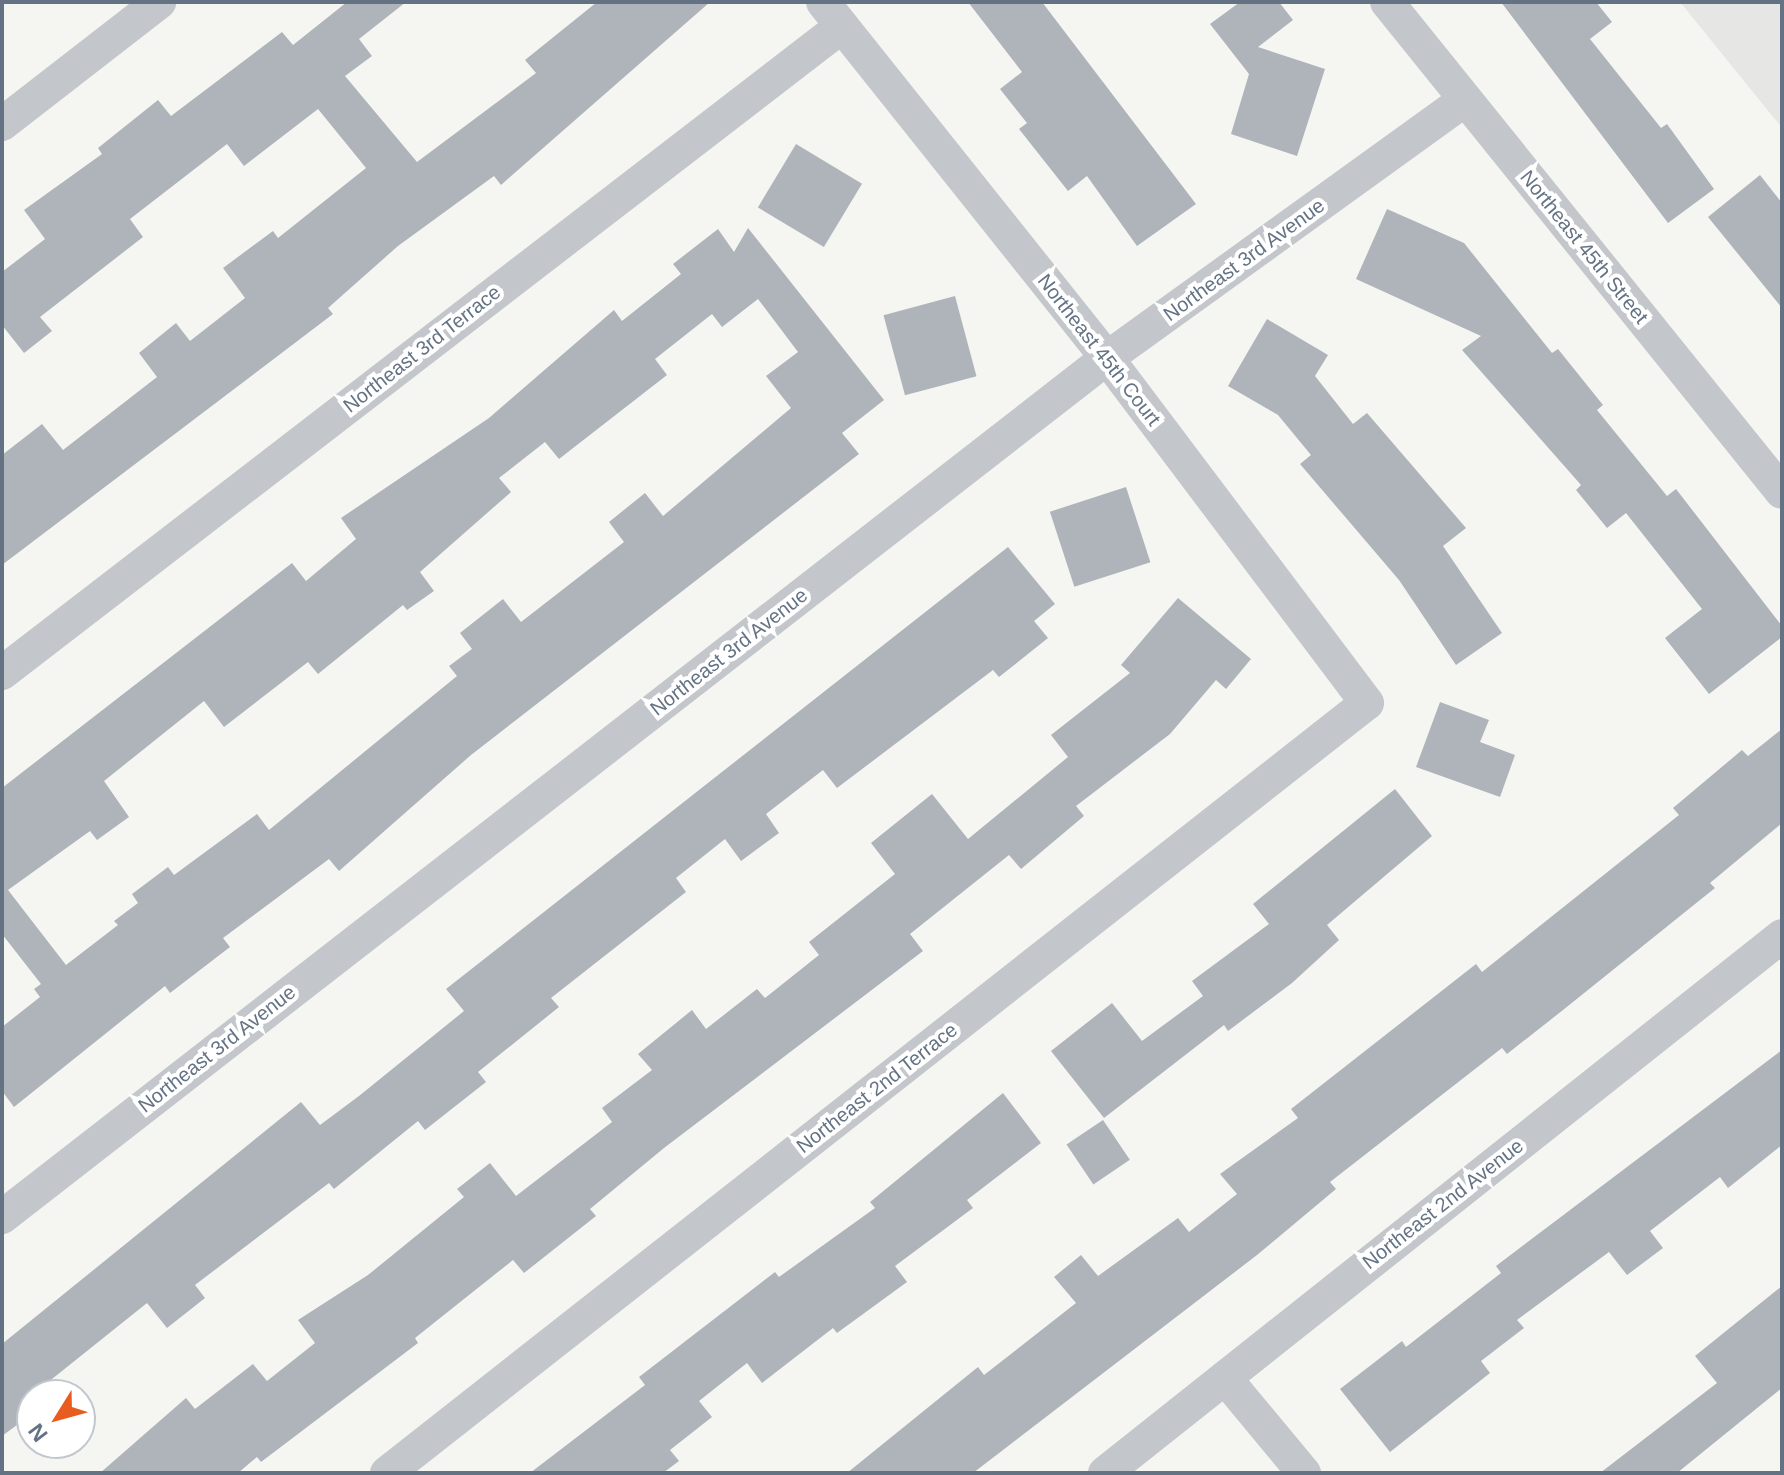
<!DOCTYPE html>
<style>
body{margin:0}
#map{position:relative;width:1784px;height:1475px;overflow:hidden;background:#f5f6f2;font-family:Arial,sans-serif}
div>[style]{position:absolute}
.built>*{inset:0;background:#e6e7e5}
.building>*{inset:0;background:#aeb4ba;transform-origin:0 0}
.street>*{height:34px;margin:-17px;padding:0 17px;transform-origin:17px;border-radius:17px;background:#c3c6ca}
span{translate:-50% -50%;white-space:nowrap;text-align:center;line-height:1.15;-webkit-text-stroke:8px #fff;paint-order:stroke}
.street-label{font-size:20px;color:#647384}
.frame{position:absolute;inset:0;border:4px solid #647384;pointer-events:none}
.north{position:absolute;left:16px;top:1379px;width:80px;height:80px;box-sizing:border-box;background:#fff;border:2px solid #c1c7ce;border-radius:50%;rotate:233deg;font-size:22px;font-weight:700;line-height:32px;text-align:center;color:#647384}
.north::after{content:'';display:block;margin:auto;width:28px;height:36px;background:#e85d1f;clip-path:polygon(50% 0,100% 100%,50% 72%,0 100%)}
</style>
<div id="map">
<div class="built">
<i style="clip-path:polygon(1680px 2px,1782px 2px,1782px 128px)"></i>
</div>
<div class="building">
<i style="clip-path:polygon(347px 2px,406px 2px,359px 39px,372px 56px,345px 76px,417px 162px,536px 73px,525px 60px,597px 2px,710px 2px,501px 185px,494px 176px,398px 246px,328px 308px,333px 314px,2px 565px,2px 455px,42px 424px,63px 450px,157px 377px,139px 353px,176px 323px,190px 341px,245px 298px,223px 268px,273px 231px,278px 238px,366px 168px,318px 109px,244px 166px,227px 144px,130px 219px,143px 237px,40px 317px,52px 331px,24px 353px,2px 325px,2px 272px,45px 239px,24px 210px,102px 154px,98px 148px,158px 100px,171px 116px,282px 32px,293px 45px)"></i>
<i style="clip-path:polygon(968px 2px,1042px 2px,1196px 204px,1137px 246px,1087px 176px,1068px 191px,1019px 129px,1027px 123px,1000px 89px,1022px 72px)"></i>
<i style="clip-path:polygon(1240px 2px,1279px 2px,1293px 20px,1258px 47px,1325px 69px,1297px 156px,1231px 134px,1249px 74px,1210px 24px)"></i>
<i style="clip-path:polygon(1501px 2px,1596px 2px,1612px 22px,1590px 39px,1661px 128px,1667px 124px,1714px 189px,1668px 223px)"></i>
<i style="left:796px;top:144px;width:77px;height:74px;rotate:31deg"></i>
<i style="clip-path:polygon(1760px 175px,1782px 203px,1782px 308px,1708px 217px)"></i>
<i style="clip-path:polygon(1387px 209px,1464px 243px,1552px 353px,1558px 349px,1603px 405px,1597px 410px,1667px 496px,1676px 489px,1782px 626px,1782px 637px,1709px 694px,1665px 638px,1702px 609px,1626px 513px,1607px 528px,1576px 490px,1581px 485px,1462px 350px,1481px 336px,1356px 279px)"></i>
<i style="clip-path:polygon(evenodd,748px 228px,884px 400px,842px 433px,859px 454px,471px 755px,339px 871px,329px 859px,223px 938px,230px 947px,170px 993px,165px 986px,14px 1107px,2px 1091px,2px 1027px,40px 997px,34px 989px,41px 984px,2px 934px,2px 788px,292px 563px,306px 581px,356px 539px,341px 518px,489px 418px,614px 310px,622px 321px,681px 274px,673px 264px,718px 229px,734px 252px,748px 228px,758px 299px,798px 352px,766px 376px,791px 408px,663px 516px,645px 493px,609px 522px,624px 542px,521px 622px,503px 599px,460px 633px,472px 649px,449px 666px,457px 676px,269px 830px,257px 814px,174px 875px,168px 867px,132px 894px,138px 903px,114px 921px,118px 925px,66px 965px,8px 890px,90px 831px,97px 840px,129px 817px,104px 781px,204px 701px,224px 727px,308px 662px,318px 674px,403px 605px,407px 610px,434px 591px,420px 572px,511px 492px,499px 478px,545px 442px,559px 459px,667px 375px,655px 359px,712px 314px,722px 327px,758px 299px)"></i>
<i style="left:955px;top:296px;width:83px;height:74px;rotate:75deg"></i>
<i style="clip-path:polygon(1267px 319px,1328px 355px,1315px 376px,1353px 424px,1367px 413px,1466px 528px,1443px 546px,1502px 633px,1456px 665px,1399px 580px,1300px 464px,1311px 455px,1278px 415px,1228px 386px)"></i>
<i style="left:1126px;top:487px;width:79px;height:80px;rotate:72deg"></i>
<i style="clip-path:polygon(1008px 547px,1055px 604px,1034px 621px,1048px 638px,999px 677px,993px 670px,837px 788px,823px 770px,766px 814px,779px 833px,741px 861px,725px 839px,676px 878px,686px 892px,551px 998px,559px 1007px,478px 1072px,486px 1082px,425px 1130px,418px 1121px,334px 1189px,329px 1183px,195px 1285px,205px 1298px,167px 1328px,147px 1303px,47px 1383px,56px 1395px,32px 1395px,32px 1414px,2px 1436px,2px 1344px,301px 1102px,320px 1125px,359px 1096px,464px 1011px,446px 989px)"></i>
<i style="clip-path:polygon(1178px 598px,1251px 659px,1226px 689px,1216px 680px,1170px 734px,1076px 806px,1084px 816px,1021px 869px,1009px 855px,910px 934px,923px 951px,664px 1148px,590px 1209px,596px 1216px,524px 1273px,513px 1260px,415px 1338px,418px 1343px,261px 1462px,257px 1457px,238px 1473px,100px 1473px,186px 1398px,195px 1409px,253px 1364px,267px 1381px,315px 1343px,298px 1320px,368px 1275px,464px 1197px,457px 1189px,490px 1163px,516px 1196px,612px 1122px,602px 1108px,652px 1070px,638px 1054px,692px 1010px,706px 1029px,757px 989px,765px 998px,819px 955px,809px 942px,895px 874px,871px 843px,932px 794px,968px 839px,1068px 757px,1051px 735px,1130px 673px,1121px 665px)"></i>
<i style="clip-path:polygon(1440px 702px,1489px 720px,1480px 742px,1515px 755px,1500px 797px,1416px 767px)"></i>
<i style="clip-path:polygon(1782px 729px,1782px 823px,1710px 883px,1715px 888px,1563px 1010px,1507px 1054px,1502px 1048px,1330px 1182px,1336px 1189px,1257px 1255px,973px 1473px,847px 1473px,978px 1367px,984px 1375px,1076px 1303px,1054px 1277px,1081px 1255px,1098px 1276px,1178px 1218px,1189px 1232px,1237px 1194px,1220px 1174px,1298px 1118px,1291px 1109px,1476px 964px,1482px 972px,1679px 815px,1673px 808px,1742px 750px,1748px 756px)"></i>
<i style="clip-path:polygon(1395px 789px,1432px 836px,1327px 925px,1339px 940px,1292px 983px,1228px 1031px,1224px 1025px,1104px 1118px,1051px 1051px,1112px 1003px,1142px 1041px,1203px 996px,1192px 981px,1269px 924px,1253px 904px)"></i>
<i style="clip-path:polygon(1782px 1050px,1782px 1145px,1728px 1188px,1720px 1177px,1650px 1231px,1663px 1248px,1627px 1275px,1609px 1252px,1517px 1320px,1524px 1328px,1481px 1361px,1490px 1373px,1390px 1452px,1340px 1389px,1402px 1341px,1406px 1347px,1501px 1273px,1496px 1266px)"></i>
<i style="clip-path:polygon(1003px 1093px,1041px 1143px,967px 1200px,973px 1208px,895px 1266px,907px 1282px,837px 1333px,833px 1328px,762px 1383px,747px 1363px,699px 1401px,712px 1417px,670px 1450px,679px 1461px,663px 1473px,530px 1473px,645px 1385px,639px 1377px,775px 1272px,779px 1277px,875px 1208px,870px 1202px)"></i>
<i style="left:1103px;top:1120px;width:48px;height:44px;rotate:56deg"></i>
<i style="clip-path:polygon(1782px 1286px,1782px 1388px,1677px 1473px,1600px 1473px,1717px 1383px,1695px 1356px)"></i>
</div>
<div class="street">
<i style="left:1387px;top:2px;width:629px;rotate:51.13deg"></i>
<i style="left:2px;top:124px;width:199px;rotate:-37.8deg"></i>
<i style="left:2px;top:673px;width:1060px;rotate:-37.6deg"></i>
<i style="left:2px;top:1217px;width:1400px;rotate:-37.86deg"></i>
<i style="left:1107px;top:358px;width:441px;rotate:-35.8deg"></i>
<i style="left:1225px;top:1378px;width:124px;rotate:50.3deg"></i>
<i style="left:387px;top:1473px;width:1246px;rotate:-38.16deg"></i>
<i style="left:1367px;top:703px;width:432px;rotate:-127deg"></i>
<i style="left:1107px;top:358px;width:455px;rotate:-128.6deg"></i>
<i style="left:1105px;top:1473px;width:864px;rotate:-38.42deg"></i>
</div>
<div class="street-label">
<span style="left:1584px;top:247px;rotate:51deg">Northeast 45th Street</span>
<span style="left:1244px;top:260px;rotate:-36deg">Northeast 3rd Avenue</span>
<span style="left:422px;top:349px;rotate:-38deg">Northeast 3rd Terrace</span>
<span style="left:1099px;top:350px;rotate:52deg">Northeast 45th Court</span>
<span style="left:729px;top:652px;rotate:-38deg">Northeast 3rd Avenue</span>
<span style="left:217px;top:1049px;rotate:-38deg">Northeast 3rd Avenue</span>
<span style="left:877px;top:1088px;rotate:-38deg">Northeast 2nd Terrace</span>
<span style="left:1443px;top:1204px;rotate:-38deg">Northeast 2nd Avenue</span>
</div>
<div class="frame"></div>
<div class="north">N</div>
</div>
